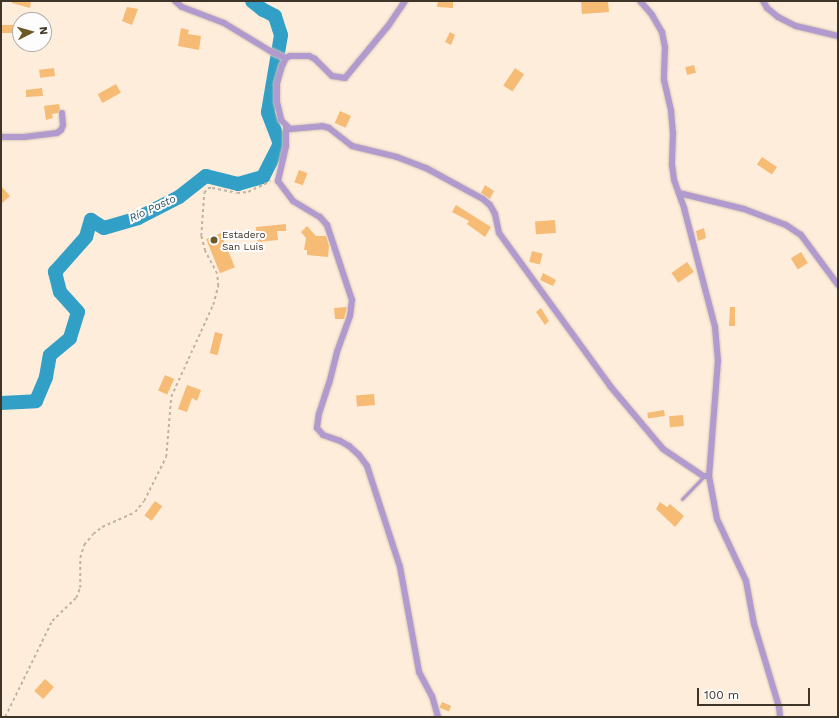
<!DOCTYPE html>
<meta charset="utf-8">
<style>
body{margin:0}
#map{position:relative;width:839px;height:718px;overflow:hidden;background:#feeddb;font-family:"Work Sans",sans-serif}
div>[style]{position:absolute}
.river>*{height:14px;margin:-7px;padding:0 7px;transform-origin:7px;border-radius:7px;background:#329fc6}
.building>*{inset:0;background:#f6bb74;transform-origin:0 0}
.path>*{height:1.5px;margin-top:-0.75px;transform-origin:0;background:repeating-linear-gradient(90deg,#c1b2a2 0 3px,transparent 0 6px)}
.roads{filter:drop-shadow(0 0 1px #d8c8b7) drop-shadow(0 0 1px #d8c8b7)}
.lane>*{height:3px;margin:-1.5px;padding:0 1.5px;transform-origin:1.5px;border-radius:1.5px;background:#b19acd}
.street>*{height:6px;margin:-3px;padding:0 3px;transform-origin:3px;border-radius:3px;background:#b19acd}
.dots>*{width:11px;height:11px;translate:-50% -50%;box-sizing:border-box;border:2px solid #fdfdfd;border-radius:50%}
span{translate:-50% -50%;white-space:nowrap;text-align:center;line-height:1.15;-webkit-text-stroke:4px #fdfdfd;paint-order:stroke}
.poi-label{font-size:10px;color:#3f3428}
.left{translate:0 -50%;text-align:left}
.water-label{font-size:11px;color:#265263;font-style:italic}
.frame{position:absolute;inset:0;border:2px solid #3f3428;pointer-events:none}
.north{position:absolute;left:12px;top:12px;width:40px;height:40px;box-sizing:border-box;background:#fdfdfd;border:1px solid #b1ada8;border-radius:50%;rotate:84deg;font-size:11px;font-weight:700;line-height:16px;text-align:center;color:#3f3428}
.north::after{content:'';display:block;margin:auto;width:14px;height:18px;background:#6d5927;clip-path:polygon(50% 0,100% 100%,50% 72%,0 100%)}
.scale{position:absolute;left:697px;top:688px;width:113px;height:18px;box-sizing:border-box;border:2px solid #3f3428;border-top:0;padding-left:5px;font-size:12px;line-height:14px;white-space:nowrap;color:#3f3428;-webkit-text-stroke:3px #fdfdfd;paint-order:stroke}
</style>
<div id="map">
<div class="river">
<i style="left:1px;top:403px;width:35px;rotate:-3deg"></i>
<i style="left:36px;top:401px;width:26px;rotate:-67deg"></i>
<i style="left:46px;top:377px;width:22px;rotate:-80deg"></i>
<i style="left:50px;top:355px;width:26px;rotate:-40deg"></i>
<i style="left:70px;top:338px;width:27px;rotate:-73deg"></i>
<i style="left:78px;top:312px;width:27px;rotate:-132deg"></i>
<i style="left:60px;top:292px;width:21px;rotate:-104deg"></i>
<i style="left:55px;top:272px;width:47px;rotate:-48.5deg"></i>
<i style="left:86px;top:237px;width:18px;rotate:-74deg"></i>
<i style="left:91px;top:220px;width:15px;rotate:32deg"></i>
<i style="left:104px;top:228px;width:35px;rotate:-16deg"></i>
<i style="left:138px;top:218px;width:46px;rotate:-27.1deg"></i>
<i style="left:179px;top:197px;width:34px;rotate:-38deg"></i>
<i style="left:206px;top:176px;width:33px;rotate:14deg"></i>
<i style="left:238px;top:184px;width:26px;rotate:-16deg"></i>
<i style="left:263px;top:177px;width:37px;rotate:-63deg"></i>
<i style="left:280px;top:144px;width:34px;rotate:-111deg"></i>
<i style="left:268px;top:112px;width:78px;rotate:-80.4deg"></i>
<i style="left:281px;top:35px;width:20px;rotate:-108deg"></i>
<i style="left:275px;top:16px;width:13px;rotate:-153deg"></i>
<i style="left:263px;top:10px;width:14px;rotate:-141deg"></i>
</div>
<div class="building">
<i style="clip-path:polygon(12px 1px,31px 1px,30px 8px,12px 3px)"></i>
<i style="clip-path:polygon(438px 1px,453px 1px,453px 8px,437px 7px)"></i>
<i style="clip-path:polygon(581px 1px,608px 1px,609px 12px,582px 14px)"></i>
<i style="clip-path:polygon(127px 7px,138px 9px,132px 25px,122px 21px)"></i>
<i style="left:1px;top:25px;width:12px;height:8px"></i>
<i style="clip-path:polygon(181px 28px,189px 30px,188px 34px,201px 36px,199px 50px,178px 46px)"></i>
<i style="clip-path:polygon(450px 32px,455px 35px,451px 45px,445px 42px)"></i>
<i style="left:694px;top:65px;width:8px;height:9px;rotate:76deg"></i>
<i style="left:54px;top:68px;width:8px;height:15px;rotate:83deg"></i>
<i style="left:515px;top:68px;width:11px;height:21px;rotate:34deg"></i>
<i style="left:116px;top:84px;width:10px;height:21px;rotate:61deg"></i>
<i style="clip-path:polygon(42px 88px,43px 96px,26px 97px,26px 90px)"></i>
<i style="clip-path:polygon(59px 104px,60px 109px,58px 113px,52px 114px,53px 118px,46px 120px,44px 106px)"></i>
<i style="left:340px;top:111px;width:12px;height:13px;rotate:24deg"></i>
<i style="left:762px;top:157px;width:18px;height:9px;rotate:34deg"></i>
<i style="left:299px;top:170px;width:9px;height:13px;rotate:21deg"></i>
<i style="clip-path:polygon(485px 185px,494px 191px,490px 199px,481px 193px)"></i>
<i style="clip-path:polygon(1px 186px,10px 196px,1px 204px)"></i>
<i style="clip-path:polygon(456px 205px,491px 227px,485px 237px,467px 224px,469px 221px,452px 212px)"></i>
<i style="left:555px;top:220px;width:13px;height:20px;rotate:86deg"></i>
<i style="clip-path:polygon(286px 224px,286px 231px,277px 231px,278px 240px,257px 242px,256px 227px)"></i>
<i style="clip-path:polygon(307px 226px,316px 236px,326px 236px,329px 246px,328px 257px,307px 255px,307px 250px,304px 250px,306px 238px,301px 232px)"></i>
<i style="clip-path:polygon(704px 228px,706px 238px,698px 241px,696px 231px)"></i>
<i style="left:221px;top:233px;width:37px;height:16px;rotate:68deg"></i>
<i style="left:532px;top:251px;width:11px;height:11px;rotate:15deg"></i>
<i style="left:801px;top:252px;width:13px;height:12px;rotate:58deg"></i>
<i style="left:687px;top:262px;width:12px;height:19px;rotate:55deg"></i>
<i style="clip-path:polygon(543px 273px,556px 280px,553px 286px,540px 280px)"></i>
<i style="clip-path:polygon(347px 307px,344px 319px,335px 319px,334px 308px)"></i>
<i style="clip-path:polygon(730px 307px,735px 307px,735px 326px,729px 326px)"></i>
<i style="clip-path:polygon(541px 308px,549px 321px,545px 325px,536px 312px)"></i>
<i style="left:215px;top:332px;width:8px;height:22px;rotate:14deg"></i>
<i style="left:165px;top:375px;width:10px;height:17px;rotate:24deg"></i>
<i style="clip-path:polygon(187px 385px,201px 390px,197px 401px,192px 398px,187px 412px,178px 409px)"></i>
<i style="left:374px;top:394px;width:11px;height:18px;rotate:85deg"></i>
<i style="left:664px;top:410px;width:6px;height:17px;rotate:81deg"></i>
<i style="left:683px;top:415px;width:11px;height:14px;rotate:85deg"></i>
<i style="left:155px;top:501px;width:9px;height:18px;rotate:36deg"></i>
<i style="clip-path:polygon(660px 502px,667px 507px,670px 504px,684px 516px,675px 527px,656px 509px)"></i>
<i style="left:45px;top:679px;width:12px;height:16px;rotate:42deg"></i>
<i style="left:442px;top:702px;width:10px;height:6px;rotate:24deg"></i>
</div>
<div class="path">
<i style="left:5px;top:717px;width:107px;rotate:-63.9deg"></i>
<i style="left:52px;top:621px;width:33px;rotate:-44deg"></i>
<i style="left:76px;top:598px;width:11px;rotate:-68deg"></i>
<i style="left:80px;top:588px;width:30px;rotate:-90deg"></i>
<i style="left:80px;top:558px;width:14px;rotate:-73deg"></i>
<i style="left:84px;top:545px;width:14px;rotate:-51deg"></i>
<i style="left:93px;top:534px;width:11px;rotate:-38deg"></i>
<i style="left:102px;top:527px;width:36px;rotate:-24deg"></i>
<i style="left:135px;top:512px;width:14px;rotate:-51deg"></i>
<i style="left:144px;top:501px;width:49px;rotate:-63.4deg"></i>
<i style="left:166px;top:457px;width:60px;rotate:-85.2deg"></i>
<i style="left:171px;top:397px;width:101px;rotate:-65.5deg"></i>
<i style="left:213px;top:305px;width:20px;rotate:-75deg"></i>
<i style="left:218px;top:286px;width:12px;rotate:-95deg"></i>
<i style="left:217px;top:274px;width:26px;rotate:-118deg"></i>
<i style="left:205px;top:251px;width:16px;rotate:-105deg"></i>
<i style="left:201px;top:236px;width:43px;rotate:-86deg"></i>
<i style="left:204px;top:193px;width:6px;rotate:-51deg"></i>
<i style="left:208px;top:188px;width:4px"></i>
<i style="left:212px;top:188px;width:25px;rotate:11deg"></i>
<i style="left:237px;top:193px;width:11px;rotate:-5deg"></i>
<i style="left:248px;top:192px;width:25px;rotate:-26deg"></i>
</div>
<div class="roads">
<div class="lane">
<i style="left:682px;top:499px;width:30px;rotate:-46deg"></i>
</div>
<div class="street">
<i style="left:175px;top:1px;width:9px;rotate:41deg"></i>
<i style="left:182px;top:7px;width:45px;rotate:20.9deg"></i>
<i style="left:224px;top:23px;width:54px;rotate:31.3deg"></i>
<i style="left:270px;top:51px;width:17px;rotate:24deg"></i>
<i style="left:405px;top:1px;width:30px;rotate:124deg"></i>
<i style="left:388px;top:26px;width:67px;rotate:129.6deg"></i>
<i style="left:345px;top:78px;width:13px;rotate:-171deg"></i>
<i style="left:332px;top:76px;width:24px;rotate:-135deg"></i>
<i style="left:315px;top:59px;width:7px;rotate:-153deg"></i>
<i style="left:309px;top:56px;width:19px;rotate:180deg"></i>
<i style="left:290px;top:56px;width:4px;rotate:153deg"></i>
<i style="left:286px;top:58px;width:9px;rotate:117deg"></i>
<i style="left:282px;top:66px;width:19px;rotate:106deg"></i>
<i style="left:277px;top:84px;width:18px;rotate:90deg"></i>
<i style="left:277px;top:102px;width:18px;rotate:77deg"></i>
<i style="left:281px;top:120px;width:13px;rotate:45deg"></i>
<i style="left:290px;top:129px;width:32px;rotate:-5deg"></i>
<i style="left:322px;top:126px;width:7px;rotate:16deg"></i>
<i style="left:329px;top:128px;width:29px;rotate:38deg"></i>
<i style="left:352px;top:146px;width:46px;rotate:13.7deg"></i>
<i style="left:397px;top:157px;width:31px;rotate:21deg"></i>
<i style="left:426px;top:168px;width:65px;rotate:28.5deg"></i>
<i style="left:483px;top:199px;width:9px;rotate:41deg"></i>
<i style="left:490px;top:205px;width:10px;rotate:61deg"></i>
<i style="left:495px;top:214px;width:19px;rotate:78deg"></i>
<i style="left:499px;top:233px;width:189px;rotate:54deg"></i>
<i style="left:610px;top:386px;width:82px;rotate:49.9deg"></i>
<i style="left:663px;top:449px;width:48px;rotate:34deg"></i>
<i style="left:703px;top:476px;width:6px"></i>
<i style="left:640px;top:1px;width:18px;rotate:49deg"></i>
<i style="left:652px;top:15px;width:20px;rotate:60deg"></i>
<i style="left:662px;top:32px;width:15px;rotate:79deg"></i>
<i style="left:665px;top:47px;width:33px;rotate:92deg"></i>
<i style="left:664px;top:80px;width:32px;rotate:77deg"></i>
<i style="left:671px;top:111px;width:22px;rotate:85deg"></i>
<i style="left:673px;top:133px;width:32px;rotate:92deg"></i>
<i style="left:672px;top:165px;width:15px;rotate:82deg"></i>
<i style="left:674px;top:180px;width:30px;rotate:70deg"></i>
<i style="left:684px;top:208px;width:123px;rotate:75.4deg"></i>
<i style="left:715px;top:327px;width:33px;rotate:85deg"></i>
<i style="left:718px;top:360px;width:116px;rotate:94.4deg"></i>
<i style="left:709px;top:476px;width:44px;rotate:79.5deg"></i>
<i style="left:717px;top:519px;width:68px;rotate:64.9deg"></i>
<i style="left:746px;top:581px;width:44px;rotate:79.5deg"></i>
<i style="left:754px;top:624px;width:87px;rotate:73.2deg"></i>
<i style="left:779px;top:707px;width:10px;rotate:84deg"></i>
<i style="left:763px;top:1px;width:8px;rotate:60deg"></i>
<i style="left:767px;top:8px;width:14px;rotate:39deg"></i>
<i style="left:778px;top:17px;width:20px;rotate:27deg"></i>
<i style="left:796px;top:26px;width:43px;rotate:13.4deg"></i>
<i style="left:286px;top:127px;width:19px;rotate:90deg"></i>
<i style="left:286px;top:146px;width:36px;rotate:103deg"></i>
<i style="left:278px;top:181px;width:25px;rotate:53deg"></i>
<i style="left:293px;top:201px;width:31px;rotate:31deg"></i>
<i style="left:320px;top:217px;width:11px;rotate:49deg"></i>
<i style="left:327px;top:225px;width:79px;rotate:71.6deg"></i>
<i style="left:352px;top:300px;width:16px;rotate:97deg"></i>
<i style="left:350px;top:316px;width:38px;rotate:110deg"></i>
<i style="left:337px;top:352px;width:32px;rotate:104deg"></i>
<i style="left:329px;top:383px;width:32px;rotate:108deg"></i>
<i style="left:319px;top:413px;width:15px;rotate:98deg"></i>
<i style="left:317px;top:428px;width:9px;rotate:49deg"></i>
<i style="left:323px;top:435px;width:18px;rotate:19deg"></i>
<i style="left:340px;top:441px;width:10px;rotate:29deg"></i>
<i style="left:349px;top:446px;width:13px;rotate:42deg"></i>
<i style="left:359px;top:455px;width:14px;rotate:54deg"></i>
<i style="left:367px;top:466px;width:106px;rotate:71.9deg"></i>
<i style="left:400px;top:567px;width:107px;rotate:79.7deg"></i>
<i style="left:419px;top:672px;width:27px;rotate:62deg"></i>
<i style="left:432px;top:696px;width:22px;rotate:74deg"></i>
<i style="left:1px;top:137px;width:23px"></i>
<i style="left:24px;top:137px;width:33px;rotate:-7deg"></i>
<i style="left:57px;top:133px;width:5px;rotate:-37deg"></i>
<i style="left:61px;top:130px;width:5px;rotate:-68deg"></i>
<i style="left:63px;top:125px;width:12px;rotate:-95deg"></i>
<i style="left:679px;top:193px;width:67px;rotate:13.8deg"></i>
<i style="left:744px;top:209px;width:45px;rotate:20.9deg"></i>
<i style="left:786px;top:225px;width:18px;rotate:34deg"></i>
<i style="left:801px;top:235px;width:62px;rotate:53.5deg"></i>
</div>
</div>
<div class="dots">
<i style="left:214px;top:240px;background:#6d5927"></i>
</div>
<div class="poi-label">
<span class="left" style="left:222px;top:240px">Estadero<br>San Luis</span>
</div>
<div class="water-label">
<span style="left:153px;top:209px;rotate:-25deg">Río Pasto</span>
</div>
<div class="frame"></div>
<div class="north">N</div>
<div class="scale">100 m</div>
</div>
